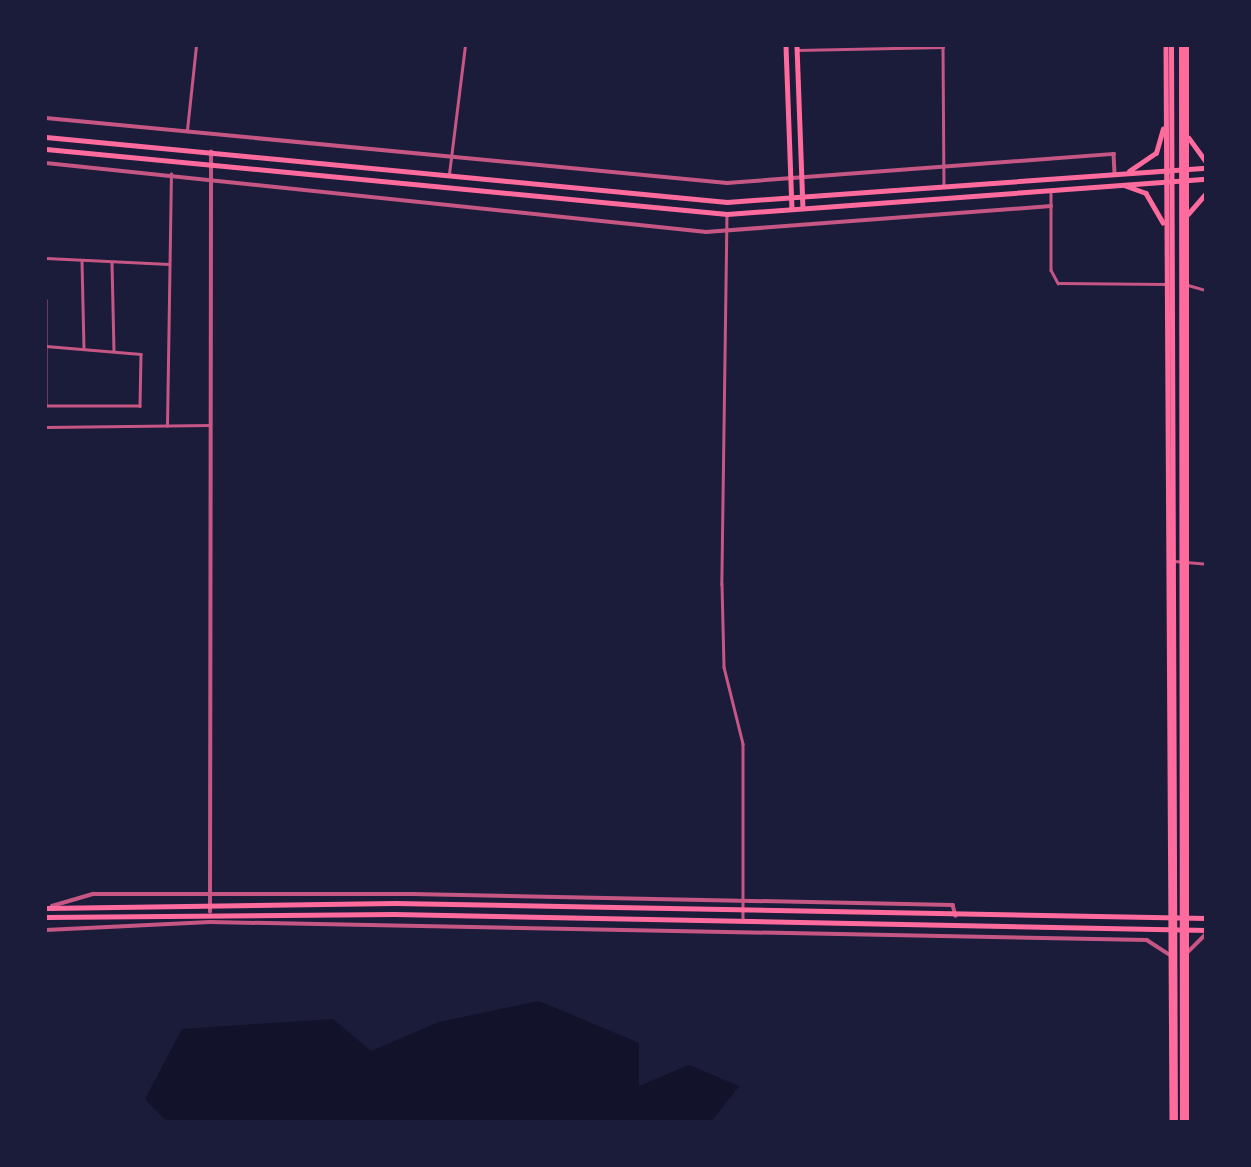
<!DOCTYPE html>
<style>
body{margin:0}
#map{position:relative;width:1251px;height:1167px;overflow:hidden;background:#1b1b3a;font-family:Lato,sans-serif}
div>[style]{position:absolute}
.water>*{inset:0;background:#12122b}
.minor>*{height:2.5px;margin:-1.25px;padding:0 1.25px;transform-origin:1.25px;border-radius:1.25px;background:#c65784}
.tertiary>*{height:3.5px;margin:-1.75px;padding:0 1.75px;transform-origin:1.75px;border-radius:1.75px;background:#c65784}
.secondary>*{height:4.5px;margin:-2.25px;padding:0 2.25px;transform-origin:2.25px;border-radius:2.25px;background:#ff6b9d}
.primary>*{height:4.5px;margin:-2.25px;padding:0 2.25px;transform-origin:2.25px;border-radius:2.25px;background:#ff6b9d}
.trunk>*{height:5px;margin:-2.5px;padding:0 2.5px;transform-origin:2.5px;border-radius:2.5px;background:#ff6b9d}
span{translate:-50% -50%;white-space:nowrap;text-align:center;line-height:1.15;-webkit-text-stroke:5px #1b1b3a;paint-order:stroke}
.frame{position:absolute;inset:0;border:47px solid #1b1b3a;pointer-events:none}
</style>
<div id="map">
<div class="water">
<i style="clip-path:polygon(539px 1001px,639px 1043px,639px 1086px,689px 1065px,739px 1086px,711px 1122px,167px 1122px,145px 1099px,182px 1029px,333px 1019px,371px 1051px,439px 1022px)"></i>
</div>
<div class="minor">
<i style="left:797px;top:50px;width:146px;rotate:-1.2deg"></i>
<i style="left:943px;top:47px;width:138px;rotate:89.6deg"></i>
<i style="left:187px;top:130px;width:84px;rotate:-83.9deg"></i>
<i style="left:449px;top:174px;width:129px;rotate:-82.9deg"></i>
<i style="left:1051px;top:191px;width:79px;rotate:90deg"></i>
<i style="left:1051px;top:270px;width:15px;rotate:62deg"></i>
<i style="left:1058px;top:283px;width:108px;rotate:0.5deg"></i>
<i style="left:727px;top:214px;width:370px;rotate:90.8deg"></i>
<i style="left:722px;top:584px;width:83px;rotate:88.6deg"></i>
<i style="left:724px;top:667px;width:79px;rotate:76.1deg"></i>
<i style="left:743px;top:744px;width:177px;rotate:90deg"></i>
<i style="left:46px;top:258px;width:123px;rotate:2.8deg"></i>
<i style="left:82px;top:261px;width:88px;rotate:88.7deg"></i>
<i style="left:112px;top:263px;width:87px;rotate:88.7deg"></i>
<i style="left:1188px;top:285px;width:19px;rotate:16deg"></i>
<i style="left:46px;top:300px;width:105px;rotate:90deg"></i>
<i style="left:46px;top:346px;width:95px;rotate:4.8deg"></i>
<i style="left:141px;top:354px;width:52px;rotate:91.1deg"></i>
<i style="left:140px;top:406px;width:94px;rotate:180deg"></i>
<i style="left:167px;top:426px;width:252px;rotate:-89.1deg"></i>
<i style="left:46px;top:427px;width:164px;rotate:-0.7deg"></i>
<i style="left:1174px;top:561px;width:32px;rotate:5deg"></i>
</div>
<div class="tertiary">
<i style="left:46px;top:118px;width:684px;rotate:5.45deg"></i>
<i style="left:727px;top:183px;width:388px;rotate:-4.3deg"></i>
<i style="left:1114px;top:154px;width:20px;rotate:87deg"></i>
<i style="left:46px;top:163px;width:664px;rotate:5.97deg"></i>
<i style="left:706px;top:232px;width:346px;rotate:-4.3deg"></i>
<i style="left:52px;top:906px;width:43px;rotate:-16.3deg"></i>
<i style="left:93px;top:894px;width:319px"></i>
<i style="left:412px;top:894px;width:541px;rotate:1.16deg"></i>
<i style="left:953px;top:905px;width:11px;rotate:75deg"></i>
<i style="left:210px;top:912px;width:760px;rotate:-89.92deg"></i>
<i style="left:46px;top:930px;width:164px;rotate:-2.8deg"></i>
<i style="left:210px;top:922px;width:937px;rotate:1.1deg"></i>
<i style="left:1147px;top:940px;width:27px;rotate:33deg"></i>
<i style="left:1187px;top:953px;width:27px;rotate:-45deg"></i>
</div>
<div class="secondary">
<i style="left:786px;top:46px;width:163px;rotate:87.9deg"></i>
<i style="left:797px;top:46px;width:162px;rotate:87.9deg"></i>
</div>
<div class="primary">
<i style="left:1166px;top:46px;width:1076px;rotate:89.68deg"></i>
<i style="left:46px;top:137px;width:684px;rotate:5.45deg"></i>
<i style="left:727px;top:202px;width:480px;rotate:-4.1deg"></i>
<i style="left:1189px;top:138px;width:29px;rotate:54deg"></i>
<i style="left:46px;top:149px;width:684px;rotate:5.45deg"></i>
<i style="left:727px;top:214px;width:480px;rotate:-4.2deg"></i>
<i style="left:1129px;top:171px;width:32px;rotate:-34deg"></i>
<i style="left:1156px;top:153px;width:25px;rotate:-74deg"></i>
<i style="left:1124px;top:185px;width:23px;rotate:20deg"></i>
<i style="left:1146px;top:193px;width:34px;rotate:60deg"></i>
<i style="left:1188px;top:214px;width:28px;rotate:-49deg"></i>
<i style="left:46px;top:908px;width:349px;rotate:-0.8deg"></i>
<i style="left:395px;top:903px;width:811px;rotate:1.06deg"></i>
<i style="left:46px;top:917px;width:348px;rotate:-0.5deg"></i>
<i style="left:394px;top:914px;width:812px;rotate:1.13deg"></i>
<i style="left:1186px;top:1122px;width:1076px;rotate:-90deg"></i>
</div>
<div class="trunk">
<i style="left:1171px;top:46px;width:1076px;rotate:89.79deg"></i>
<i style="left:1181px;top:46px;width:1076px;rotate:89.95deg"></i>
</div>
<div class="frame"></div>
</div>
